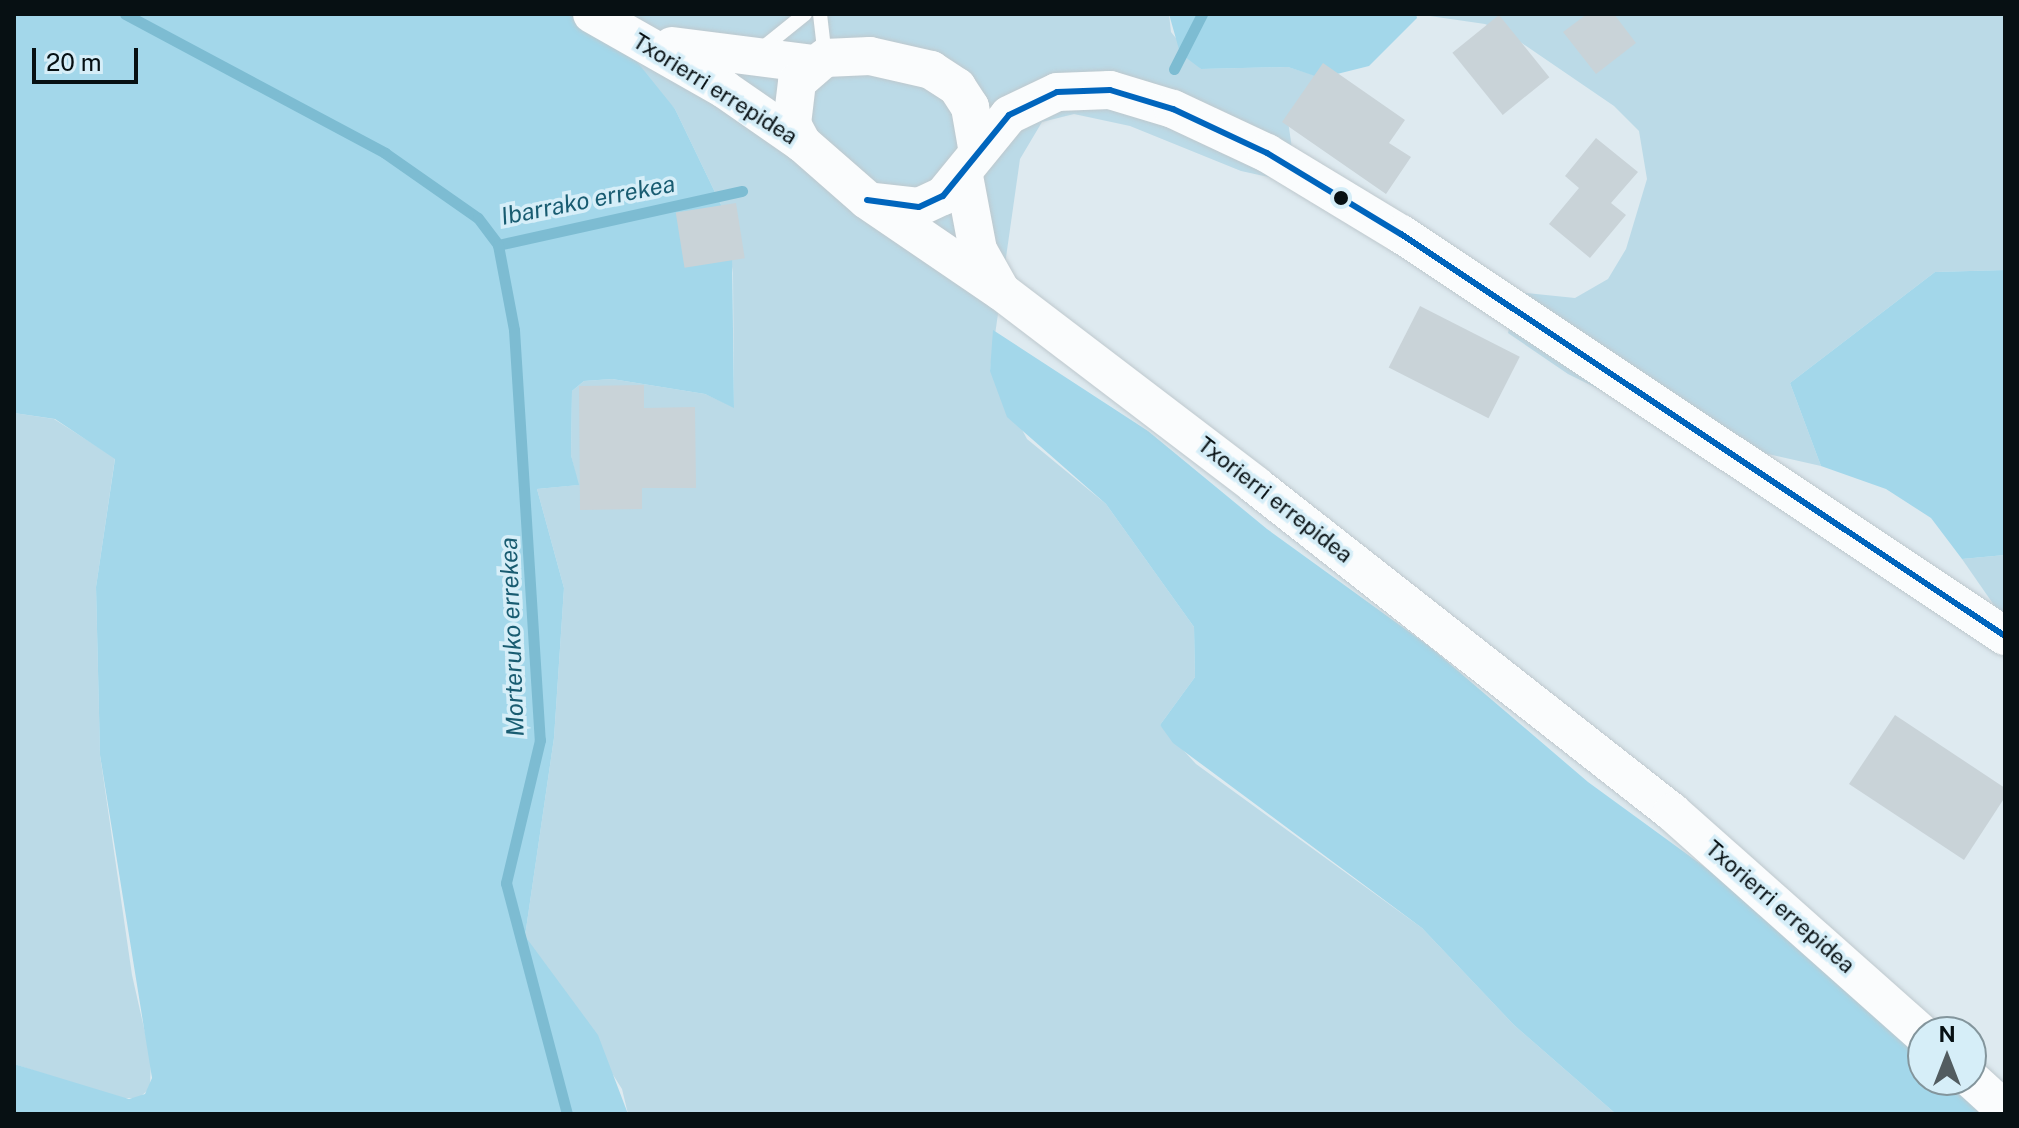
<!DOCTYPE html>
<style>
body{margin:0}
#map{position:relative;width:2019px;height:1128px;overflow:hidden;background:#deeaf0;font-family:"Public Sans",sans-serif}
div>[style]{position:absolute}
.green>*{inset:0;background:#bbdae7}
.forest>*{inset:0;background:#a3d7ea}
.stream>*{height:11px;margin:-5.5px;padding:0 5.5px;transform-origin:5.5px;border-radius:5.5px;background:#7dbcd2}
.building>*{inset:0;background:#c9d3d8;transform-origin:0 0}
.roads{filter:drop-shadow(0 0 2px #bec8cd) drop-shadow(0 0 2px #bec8cd)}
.lane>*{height:14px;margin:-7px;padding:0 7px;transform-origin:7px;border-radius:7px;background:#fafcfd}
.secondary>*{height:38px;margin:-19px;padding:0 19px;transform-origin:19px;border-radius:19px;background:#fafcfd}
.bus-1>*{height:6px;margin:-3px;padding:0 3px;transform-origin:3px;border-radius:3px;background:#0065bd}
.dots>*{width:22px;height:22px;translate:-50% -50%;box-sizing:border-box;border:4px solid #d6eef8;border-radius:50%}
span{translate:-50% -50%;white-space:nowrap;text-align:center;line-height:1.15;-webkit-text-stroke:7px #d6eef8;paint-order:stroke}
.street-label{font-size:22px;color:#071013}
.water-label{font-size:24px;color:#195c71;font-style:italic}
.frame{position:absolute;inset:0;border:16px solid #071013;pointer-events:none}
.north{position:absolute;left:1907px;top:1016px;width:80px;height:80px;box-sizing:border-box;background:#d6eef8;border:2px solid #83959c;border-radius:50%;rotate:0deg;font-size:22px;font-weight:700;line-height:32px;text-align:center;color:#071013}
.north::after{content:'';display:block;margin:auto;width:28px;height:36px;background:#525c60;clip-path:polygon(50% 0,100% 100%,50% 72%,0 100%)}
.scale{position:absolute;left:32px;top:48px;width:106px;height:36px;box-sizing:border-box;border:4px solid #071013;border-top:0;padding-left:10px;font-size:24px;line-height:28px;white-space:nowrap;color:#071013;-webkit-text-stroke:6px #d6eef8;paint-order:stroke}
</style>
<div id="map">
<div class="green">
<i style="clip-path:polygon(584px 14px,1169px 14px,1171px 32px,1201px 69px,1288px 67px,1317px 76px,1288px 121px,1297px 183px,1241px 171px,1130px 126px,1074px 114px,1042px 122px,1020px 159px,990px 370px,1027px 439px,1106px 504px,1194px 627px,1195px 677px,1160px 725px,1196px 764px,1422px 928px,1514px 1025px,1616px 1114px,628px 1114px,622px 1089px,525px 936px,554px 738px,564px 588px,537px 489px,578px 485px,571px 455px,572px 391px,584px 381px,612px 379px,705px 394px,734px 407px,733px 273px,724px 211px,675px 109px)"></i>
<i style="clip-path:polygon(1416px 14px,2005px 14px,2005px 270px,1935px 272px,1790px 383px,1821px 466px,1737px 447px,1647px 413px,1568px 374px,1508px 333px,1517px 292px,1575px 298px,1608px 279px,1626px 249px,1647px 179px,1639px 131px,1614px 106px,1510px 35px,1485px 24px)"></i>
<i style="clip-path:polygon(14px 413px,54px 419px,115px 458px,96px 587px,100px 755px,132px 975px,151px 1059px,150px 1088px,139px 1098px,116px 1098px,14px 1064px)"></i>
<i style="clip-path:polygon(2005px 555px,2005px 621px,1962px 559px)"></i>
</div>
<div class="forest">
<i style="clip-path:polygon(14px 14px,584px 14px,621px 42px,675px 109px,724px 211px,732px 252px,734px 408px,705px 394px,612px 379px,584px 381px,572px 391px,571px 455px,579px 485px,537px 489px,564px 588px,554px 738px,525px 936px,598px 1035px,628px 1114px,14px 1114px,14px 1064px,129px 1099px,145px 1094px,152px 1078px,100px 755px,96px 587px,115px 459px,55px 419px,14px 413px)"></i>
<i style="clip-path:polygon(1169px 14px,1416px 14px,1417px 18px,1369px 66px,1321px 78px,1288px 67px,1201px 69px,1180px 53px)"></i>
<i style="clip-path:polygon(2005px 270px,2005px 555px,1962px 559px,1931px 518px,1886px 489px,1821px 466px,1790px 383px,1935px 272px)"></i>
<i style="clip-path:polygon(993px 330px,1148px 431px,1267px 529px,1430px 647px,1588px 782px,1765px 911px,1923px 1060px,1923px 1080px,1945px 1080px,1983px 1114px,1616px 1114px,1514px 1025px,1422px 928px,1173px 743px,1160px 725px,1195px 677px,1194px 627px,1106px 504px,1007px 417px,990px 371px)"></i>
</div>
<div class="stream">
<i style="left:125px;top:14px;width:295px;rotate:28.1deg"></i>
<i style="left:385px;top:153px;width:113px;rotate:35deg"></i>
<i style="left:478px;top:218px;width:34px;rotate:53deg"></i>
<i style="left:498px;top:245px;width:250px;rotate:-12.5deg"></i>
<i style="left:1174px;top:69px;width:62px;rotate:-63deg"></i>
<i style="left:498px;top:245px;width:86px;rotate:79.3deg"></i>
<i style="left:514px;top:330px;width:411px;rotate:86.4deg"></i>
<i style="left:540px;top:740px;width:147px;rotate:103.4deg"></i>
<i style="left:506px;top:883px;width:239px;rotate:75.2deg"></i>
</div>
<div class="building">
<i style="clip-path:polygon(1587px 14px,1614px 14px,1636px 43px,1596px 74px,1563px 32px)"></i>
<i style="left:1499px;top:15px;width:80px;height:60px;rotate:51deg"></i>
<i style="clip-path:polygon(1323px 63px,1405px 120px,1389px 143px,1411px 157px,1386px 194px,1282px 122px)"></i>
<i style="clip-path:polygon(1596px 138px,1638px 172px,1611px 203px,1626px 215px,1590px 258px,1549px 224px,1579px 188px,1565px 176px)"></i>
<i style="left:736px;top:203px;width:56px;height:61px;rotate:81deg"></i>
<i style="left:1420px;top:306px;width:112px;height:69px;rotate:27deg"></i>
<i style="clip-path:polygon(644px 385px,644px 408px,695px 407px,696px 488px,642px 488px,642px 509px,580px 510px,579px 386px)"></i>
<i style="clip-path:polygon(1895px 715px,2005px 788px,2005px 797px,1964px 860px,1849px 784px)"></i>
</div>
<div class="roads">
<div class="lane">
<i style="left:820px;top:14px;width:43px;rotate:83.4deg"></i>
<i style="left:759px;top:51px;width:59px;rotate:-38.8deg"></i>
</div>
<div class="secondary">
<i style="left:592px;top:14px;width:152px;rotate:29.6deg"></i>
<i style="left:724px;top:89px;width:95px;rotate:34.7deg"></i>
<i style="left:802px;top:143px;width:86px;rotate:41.2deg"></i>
<i style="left:867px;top:200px;width:163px;rotate:34.3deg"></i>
<i style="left:1002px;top:292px;width:318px;rotate:37.3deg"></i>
<i style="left:1255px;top:485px;width:530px;rotate:38.1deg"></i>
<i style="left:1672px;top:812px;width:336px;rotate:41.6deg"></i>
<i style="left:672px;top:46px;width:141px;rotate:7.3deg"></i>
<i style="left:802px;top:143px;width:21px;rotate:-118deg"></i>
<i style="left:792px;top:124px;width:42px;rotate:-83.2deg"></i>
<i style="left:797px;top:82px;width:37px;rotate:-41deg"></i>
<i style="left:825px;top:58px;width:45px;rotate:-2.5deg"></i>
<i style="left:870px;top:56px;width:63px;rotate:12.9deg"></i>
<i style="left:931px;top:70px;width:31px;rotate:33deg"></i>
<i style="left:957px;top:87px;width:24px;rotate:57deg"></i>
<i style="left:970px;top:107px;width:41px;rotate:80.1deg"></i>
<i style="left:964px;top:176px;width:75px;rotate:79.3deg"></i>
<i style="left:978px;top:250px;width:45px;rotate:60.6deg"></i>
<i style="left:874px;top:202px;width:45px;rotate:6.3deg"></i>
<i style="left:919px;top:207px;width:26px;rotate:-25deg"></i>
<i style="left:943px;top:196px;width:104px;rotate:-50.8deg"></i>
<i style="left:1009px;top:115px;width:53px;rotate:-25.6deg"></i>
<i style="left:1057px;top:92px;width:53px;rotate:-2.2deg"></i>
<i style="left:1110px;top:90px;width:66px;rotate:16.8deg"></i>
<i style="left:1173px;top:109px;width:104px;rotate:25.1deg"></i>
<i style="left:1267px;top:153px;width:157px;rotate:31.2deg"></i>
<i style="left:1401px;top:234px;width:726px;rotate:33.65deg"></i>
<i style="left:1971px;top:1079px;width:46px;rotate:42.4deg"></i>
</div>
</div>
<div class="bus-1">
<i style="left:867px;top:200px;width:52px;rotate:7.7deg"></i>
<i style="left:919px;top:207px;width:26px;rotate:-25deg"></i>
<i style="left:943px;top:196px;width:104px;rotate:-50.8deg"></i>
<i style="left:1009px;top:115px;width:53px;rotate:-25.6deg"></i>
<i style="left:1057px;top:92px;width:53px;rotate:-2.2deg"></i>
<i style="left:1110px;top:90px;width:66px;rotate:16.8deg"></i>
<i style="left:1173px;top:109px;width:104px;rotate:25.1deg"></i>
<i style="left:1267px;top:153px;width:157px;rotate:31.2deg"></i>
<i style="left:1401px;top:234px;width:726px;rotate:33.65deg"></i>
</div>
<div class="dots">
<i style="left:1341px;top:198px;background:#071013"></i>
</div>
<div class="street-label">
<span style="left:715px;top:89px;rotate:32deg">Txorierri errepidea</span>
<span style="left:1275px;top:500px;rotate:38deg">Txorierri errepidea</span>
<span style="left:1780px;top:907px;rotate:41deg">Txorierri errepidea</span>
</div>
<div class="water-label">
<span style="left:588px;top:200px;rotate:-11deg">Ibarrako errekea</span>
<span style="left:512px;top:637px;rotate:-92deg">Morteruko errekea</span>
</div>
<div class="frame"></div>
<div class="north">N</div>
<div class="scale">20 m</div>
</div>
